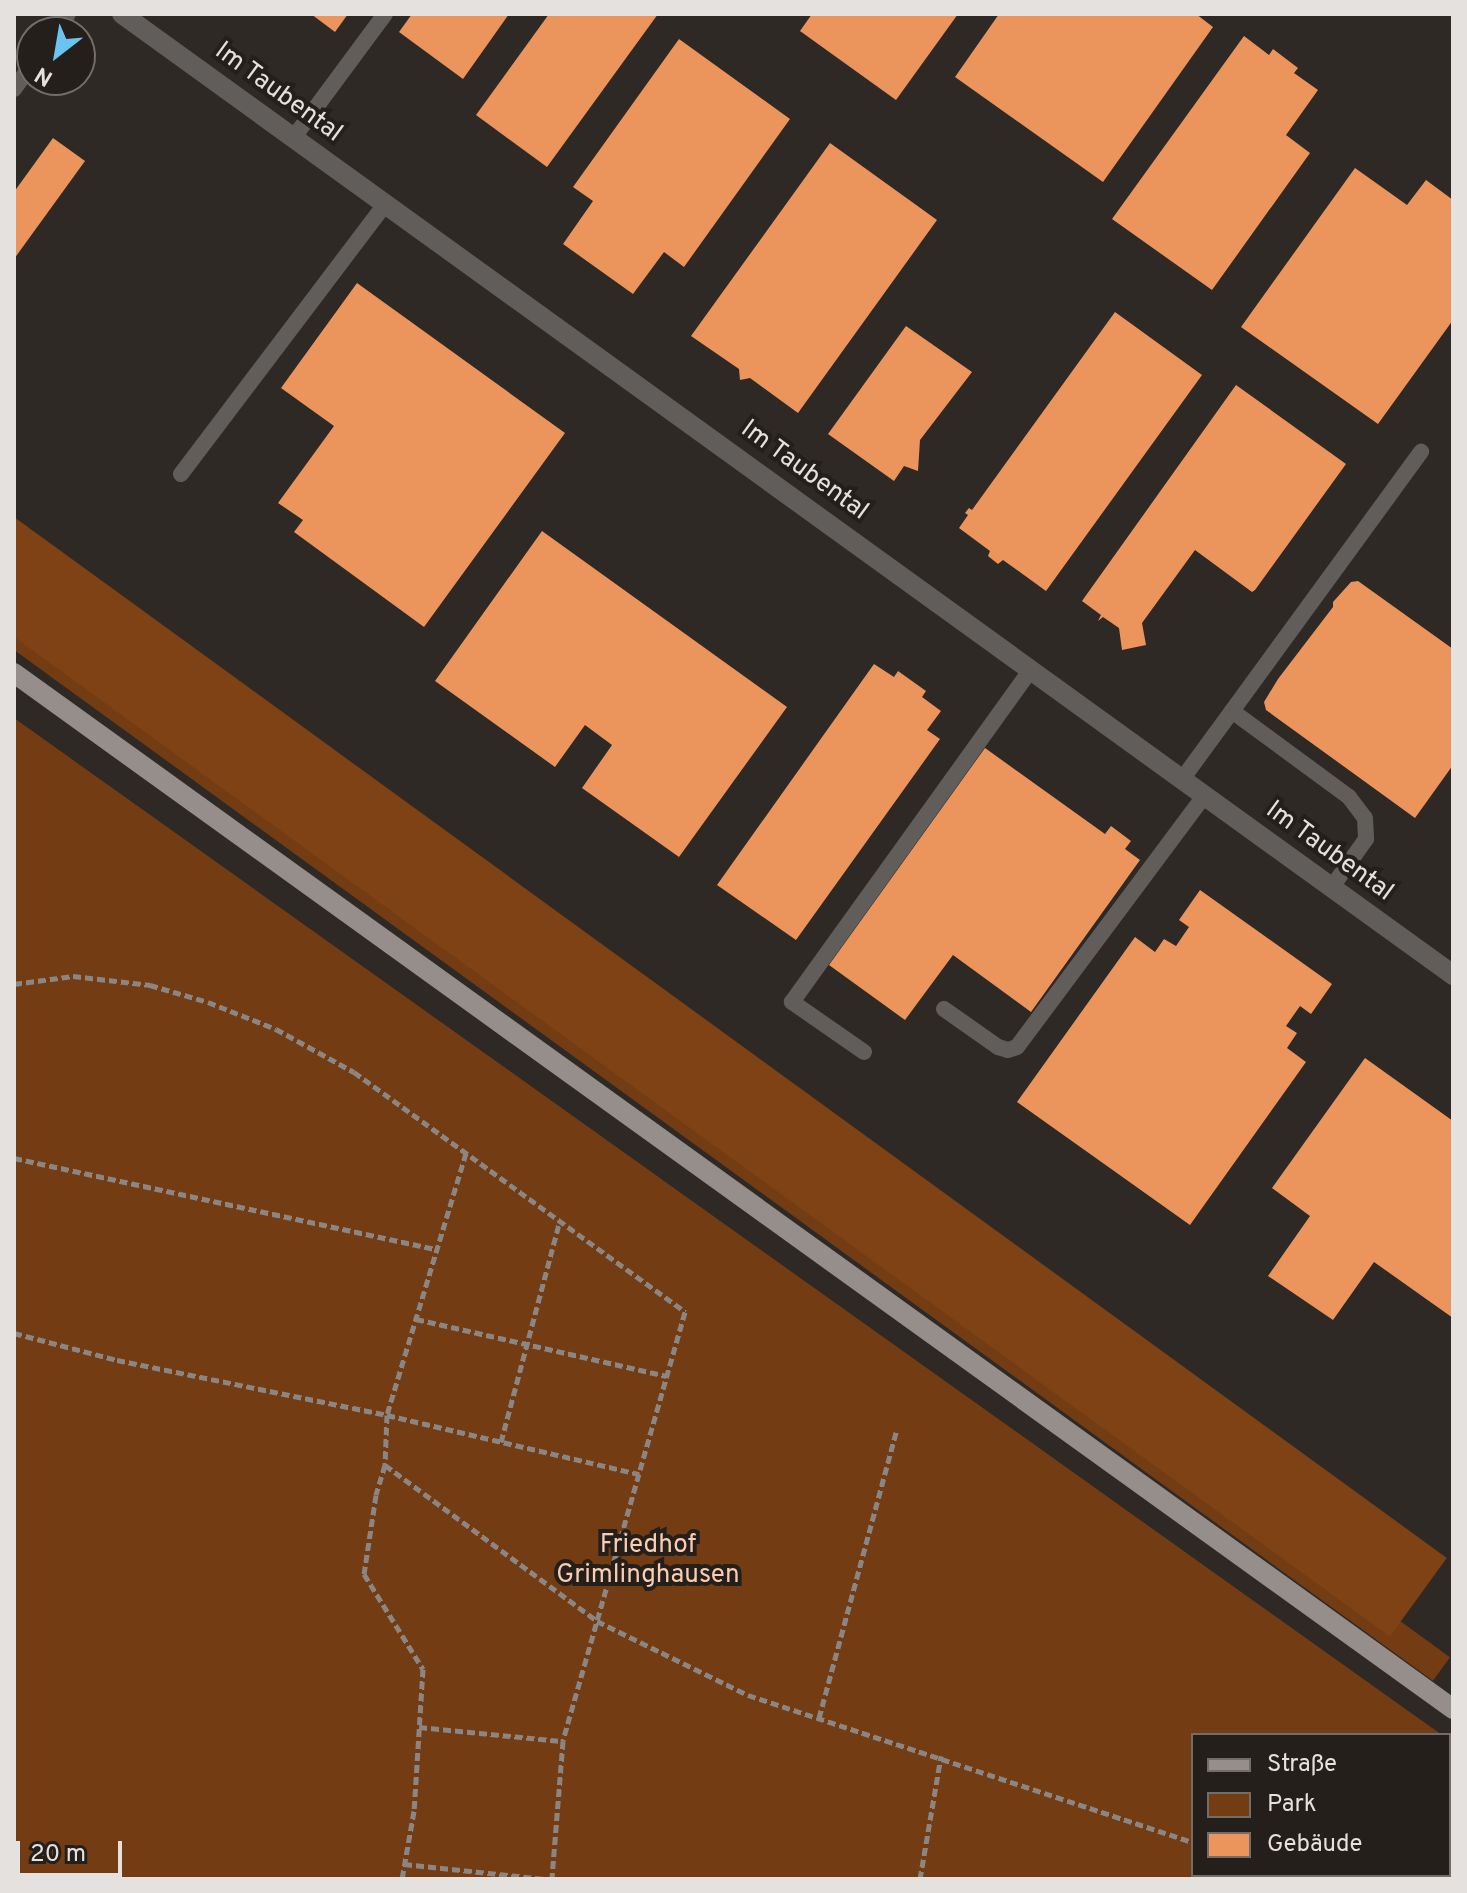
<!DOCTYPE html>
<meta charset="utf-8">
<style>
body{margin:0}
#map{position:relative;width:1467px;height:1893px;overflow:hidden;background:#2f2925;font-family:Overpass,sans-serif}
div>[style]{position:absolute}
.green>*{inset:0;background:#733c13;transform-origin:0 0}
.forest>*{inset:0;background:#7f4214;transform-origin:0 0}
.building>*{inset:0;background:#eb955c}
.path>*{height:5px;margin-top:-2.5px;transform-origin:0;background:repeating-linear-gradient(90deg,#8b8683 0 8px,transparent 0 12px)}
.lane>*{height:16px;margin:-8px;padding:0 8px;transform-origin:8px;border-radius:8px;background:#605d5b}
.street>*{height:20px;margin:-10px;padding:0 10px;transform-origin:10px;border-radius:10px;background:#605d5b}
.primary>*{height:20px;margin:-10px;padding:0 10px;transform-origin:10px;border-radius:10px;background:#958e8a}
span{translate:-50% -50%;white-space:nowrap;text-align:center;line-height:1.15;-webkit-text-stroke:8px #251f1b;paint-order:stroke}
.street-label{font-size:26px;color:#e5e1de}
.park-label{font-size:26px;color:#facdb2}
.frame{position:absolute;inset:0;border:16px solid #e5e1de;pointer-events:none}
.legend{position:absolute;left:1191px;top:1733px;width:260px;height:144px;box-sizing:border-box;background:#251f1b;border:2px solid #726d69;margin:0;padding:10px 14px;list-style:none;font-size:24px;color:#e5e1de}
.legend li{display:flex;align-items:center;gap:16px;height:40px}
.legend b{width:40px;border:2px solid #726d69}
.north{position:absolute;left:16px;top:16px;width:80px;height:80px;box-sizing:border-box;background:#251f1b;border:2px solid #726d69;border-radius:50%;rotate:211deg;font-size:22px;font-weight:700;line-height:32px;text-align:center;color:#e5e1de}
.north::after{content:'';display:block;margin:auto;width:28px;height:36px;background:#6ac3f1;clip-path:polygon(50% 0,100% 100%,50% 72%,0 100%)}
.scale{position:absolute;left:16px;top:1841px;width:106px;height:36px;box-sizing:border-box;border:4px solid #e5e1de;border-top:0;padding-left:10px;font-size:24px;line-height:28px;white-space:nowrap;color:#e5e1de;-webkit-text-stroke:6px #251f1b;paint-order:stroke}
</style>
<div id="map">
<div class="green">
<i style="left:14px;top:614px;width:1775px;height:29px;rotate:36deg"></i>
<i style="clip-path:polygon(14px 718px,1442px 1735px,1193px 1735px,1193px 1875px,1449px 1875px,1449px 1740px,1453px 1743px,1453px 1879px,14px 1879px)"></i>
</div>
<div class="forest">
<i style="left:14px;top:517px;width:1771px;height:97px;rotate:36deg"></i>
</div>
<div class="building">
<i style="clip-path:polygon(311px 14px,348px 14px,335px 32px)"></i>
<i style="clip-path:polygon(412px 14px,509px 14px,463px 79px,399px 32px)"></i>
<i style="clip-path:polygon(549px 14px,658px 14px,547px 167px,476px 115px)"></i>
<i style="clip-path:polygon(812px 14px,958px 14px,896px 100px,800px 31px)"></i>
<i style="clip-path:polygon(999px 14px,1196px 14px,1213px 27px,1103px 182px,955px 77px)"></i>
<i style="clip-path:polygon(1244px 36px,1269px 55px,1273px 49px,1298px 68px,1294px 73px,1318px 90px,1286px 135px,1310px 153px,1212px 290px,1112px 219px)"></i>
<i style="clip-path:polygon(679px 39px,790px 119px,684px 267px,664px 252px,633px 294px,563px 244px,593px 201px,573px 187px)"></i>
<i style="clip-path:polygon(53px 138px,85px 161px,14px 259px,14px 192px)"></i>
<i style="clip-path:polygon(830px 143px,937px 220px,798px 413px,750px 378px,740px 380px,739px 369px,691px 336px)"></i>
<i style="clip-path:polygon(1355px 168px,1407px 205px,1426px 180px,1453px 200px,1453px 320px,1378px 424px,1241px 327px)"></i>
<i style="clip-path:polygon(357px 283px,565px 433px,424px 627px,294px 532px,303px 520px,278px 503px,334px 426px,281px 388px)"></i>
<i style="clip-path:polygon(1115px 312px,1202px 375px,1046px 591px,1003px 560px,998px 564px,988px 556px,990px 551px,959px 528px,968px 515px,965px 513px,969px 508px,972px 510px)"></i>
<i style="clip-path:polygon(906px 326px,972px 372px,920px 440px,918px 471px,904px 466px,894px 481px,828px 434px)"></i>
<i style="clip-path:polygon(1236px 385px,1346px 464px,1255px 590px,1252px 592px,1195px 550px,1142px 623px,1146px 645px,1122px 650px,1119px 628px,1103px 617px,1098px 621px,1101px 615px,1082px 601px)"></i>
<i style="clip-path:polygon(542px 531px,787px 707px,679px 857px,582px 788px,612px 745px,585px 725px,555px 767px,435px 681px)"></i>
<i style="clip-path:polygon(1358px 581px,1453px 649px,1453px 765px,1415px 818px,1266px 710px,1264px 702px,1278px 679px,1333px 607px,1333px 602px,1351px 582px)"></i>
<i style="clip-path:polygon(874px 664px,894px 677px,898px 671px,926px 691px,922px 697px,941px 711px,927px 730px,940px 739px,796px 940px,717px 885px)"></i>
<i style="clip-path:polygon(985px 748px,1105px 834px,1111px 826px,1131px 841px,1125px 849px,1140px 860px,1031px 1012px,953px 955px,905px 1020px,829px 965px)"></i>
<i style="clip-path:polygon(1200px 890px,1332px 984px,1311px 1014px,1300px 1006px,1286px 1026px,1297px 1033px,1287px 1048px,1306px 1062px,1190px 1225px,1017px 1102px,1135px 937px,1155px 952px,1164px 939px,1176px 946px,1189px 927px,1179px 920px)"></i>
<i style="clip-path:polygon(1365px 1058px,1453px 1121px,1453px 1318px,1374px 1262px,1333px 1320px,1268px 1276px,1310px 1216px,1272px 1188px)"></i>
</div>
<div class="path">
<i style="left:14px;top:984px;width:60px;rotate:-7.7deg"></i>
<i style="left:73px;top:976px;width:78px;rotate:6.7deg"></i>
<i style="left:150px;top:985px;width:60px;rotate:16.3deg"></i>
<i style="left:208px;top:1002px;width:73px;rotate:21.7deg"></i>
<i style="left:276px;top:1029px;width:89px;rotate:28.9deg"></i>
<i style="left:354px;top:1072px;width:409px;rotate:35.9deg"></i>
<i style="left:685px;top:1312px;width:446px;rotate:105.9deg"></i>
<i style="left:563px;top:1741px;width:138px;rotate:94.6deg"></i>
<i style="left:466px;top:1153px;width:274px;rotate:106.8deg"></i>
<i style="left:387px;top:1415px;width:259px;rotate:13.2deg"></i>
<i style="left:14px;top:1158px;width:432px;rotate:12.2deg"></i>
<i style="left:416px;top:1319px;width:257px;rotate:12.8deg"></i>
<i style="left:14px;top:1333px;width:106px;rotate:14.7deg"></i>
<i style="left:117px;top:1360px;width:276px;rotate:11.5deg"></i>
<i style="left:387px;top:1415px;width:50px;rotate:92.3deg"></i>
<i style="left:385px;top:1465px;width:31px;rotate:107deg"></i>
<i style="left:376px;top:1495px;width:80px;rotate:98.6deg"></i>
<i style="left:364px;top:1574px;width:112px;rotate:58.2deg"></i>
<i style="left:423px;top:1669px;width:142px;rotate:93.6deg"></i>
<i style="left:414px;top:1811px;width:69px;rotate:100deg"></i>
<i style="left:501px;top:1442px;width:229px;rotate:-75.1deg"></i>
<i style="left:385px;top:1465px;width:263px;rotate:36.3deg"></i>
<i style="left:597px;top:1621px;width:168px;rotate:26.1deg"></i>
<i style="left:748px;top:1695px;width:469px;rotate:18.3deg"></i>
<i style="left:819px;top:1718px;width:296px;rotate:-74.9deg"></i>
<i style="left:419px;top:1727px;width:145px;rotate:5.6deg"></i>
<i style="left:404px;top:1864px;width:141px;rotate:6.1deg"></i>
<i style="left:1270px;top:1875px;width:10px;rotate:24deg"></i>
<i style="left:920px;top:1879px;width:125px;rotate:-80.3deg"></i>
</div>
<div class="lane">
<i style="left:55px;top:32px;width:22px;rotate:-54deg"></i>
<i style="left:14px;top:89px;width:31px;rotate:-54deg"></i>
<i style="left:294px;top:137px;width:153px;rotate:-53.5deg"></i>
<i style="left:181px;top:474px;width:340px;rotate:-52.9deg"></i>
<i style="left:1232px;top:711px;width:321px;rotate:-53.9deg"></i>
<i style="left:1183px;top:778px;width:83px;rotate:-53.8deg"></i>
<i style="left:1232px;top:711px;width:145px;rotate:36.3deg"></i>
<i style="left:1349px;top:797px;width:26px;rotate:53deg"></i>
<i style="left:1365px;top:818px;width:21px;rotate:87deg"></i>
<i style="left:1366px;top:839px;width:59px;rotate:125.3deg"></i>
<i style="left:944px;top:1009px;width:66px;rotate:35.1deg"></i>
<i style="left:998px;top:1047px;width:10px;rotate:17deg"></i>
<i style="left:1008px;top:1050px;width:9px;rotate:-18deg"></i>
<i style="left:1017px;top:1047px;width:314px;rotate:-53.3deg"></i>
<i style="left:864px;top:1052px;width:88px;rotate:-145.2deg"></i>
<i style="left:792px;top:1002px;width:410px;rotate:-54.3deg"></i>
</div>
<div class="street">
<i style="left:122px;top:14px;width:1642px;rotate:35.83deg"></i>
</div>
<div class="primary">
<i style="left:14px;top:673px;width:1773px;rotate:35.75deg"></i>
</div>
<div class="street-label">
<span style="left:278px;top:93px;rotate:36deg">Im Taubental</span>
<span style="left:804px;top:471px;rotate:36deg">Im Taubental</span>
<span style="left:1329px;top:852px;rotate:36deg">Im Taubental</span>
</div>
<div class="park-label">
<span style="left:648px;top:1561px">Friedhof<br>Grimlinghausen</span>
</div>
<div class="frame"></div>
<ul class="legend">
<li><b style="height:10px;background:#958e8a"></b>Straße</li>
<li><b style="height:22px;background:#733c13"></b>Park</li>
<li><b style="height:22px;background:#eb955c"></b>Gebäude</li>
</ul>
<div class="north">N</div>
<div class="scale">20 m</div>
</div>
